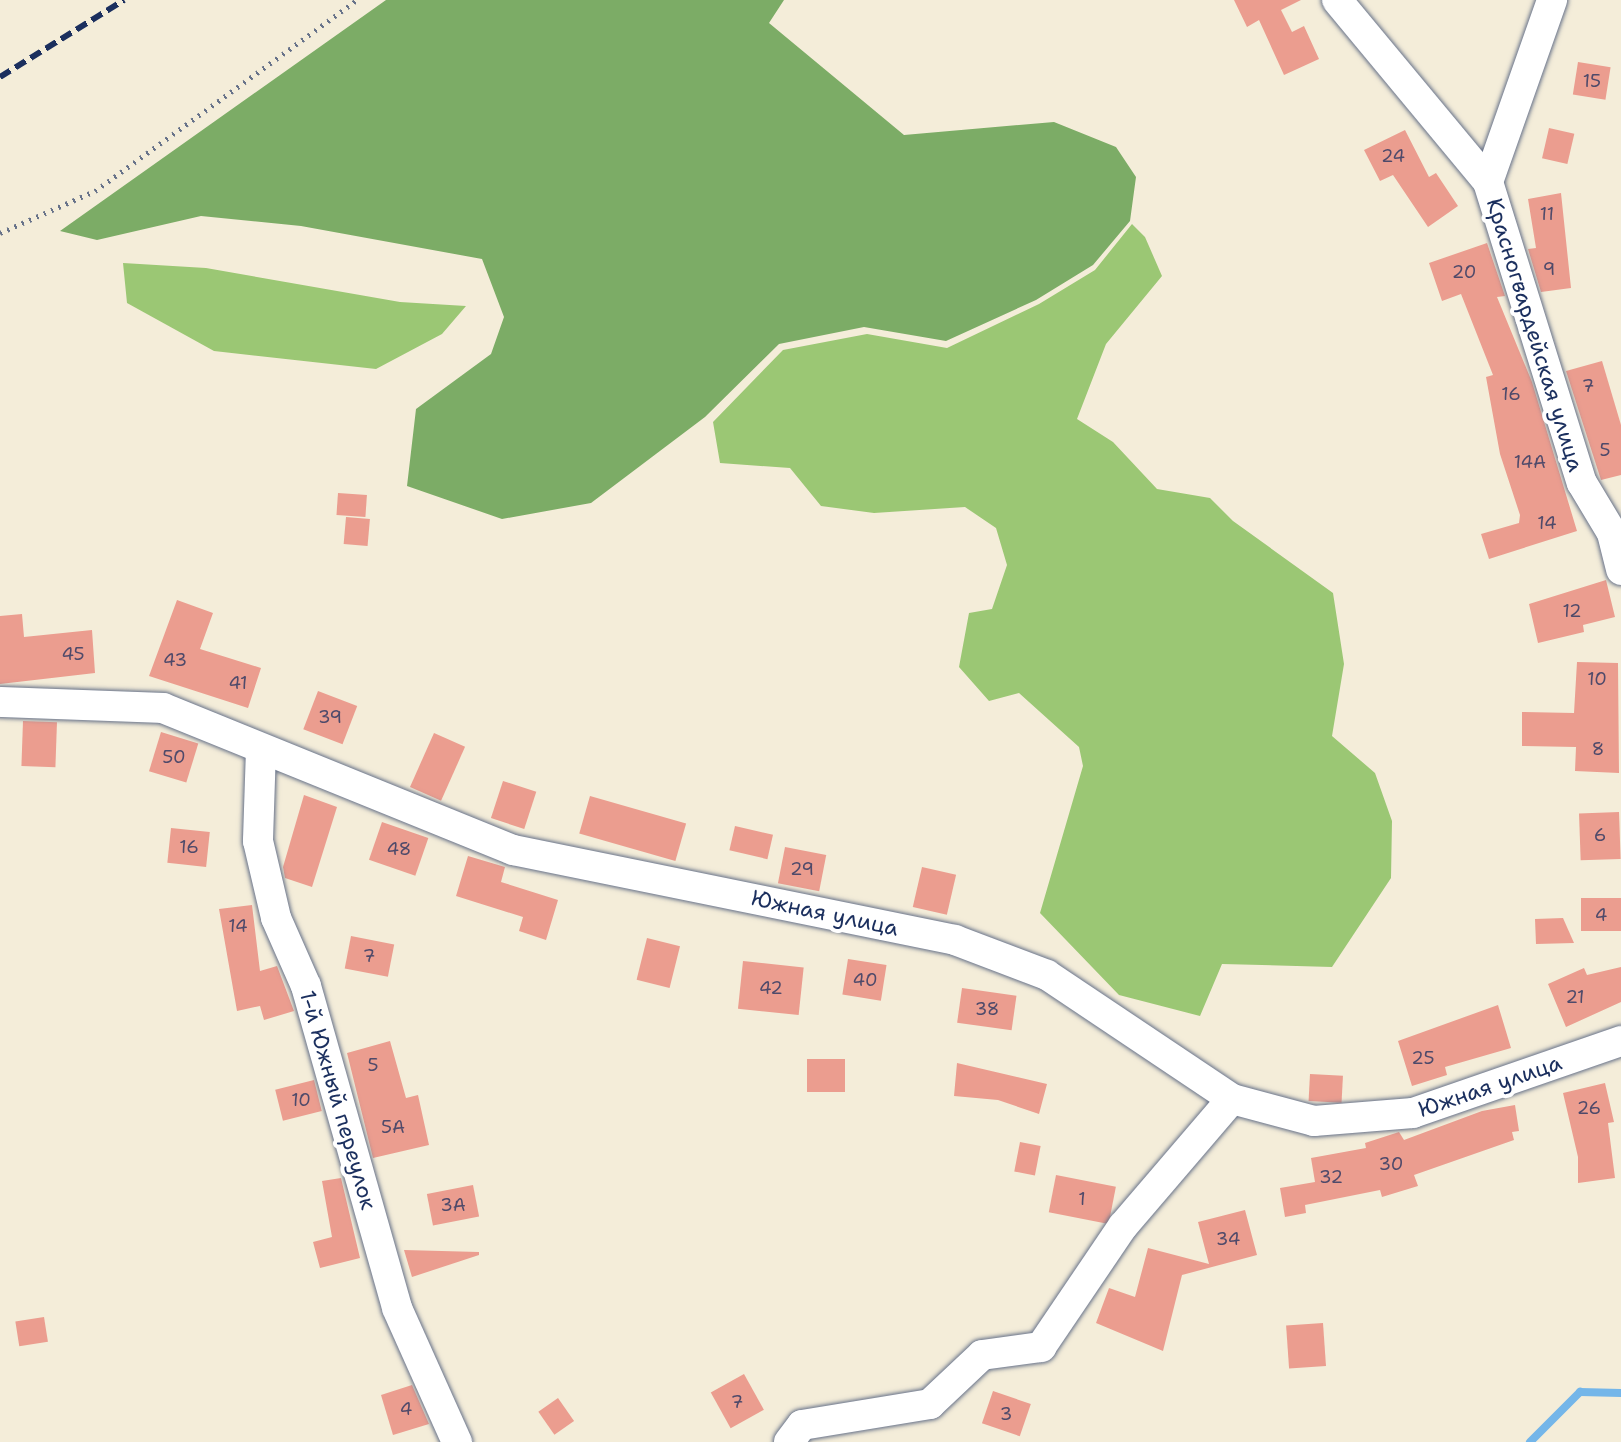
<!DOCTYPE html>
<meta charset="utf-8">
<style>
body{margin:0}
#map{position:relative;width:1621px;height:1442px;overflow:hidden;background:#f4edd9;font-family:"Shantell Sans",sans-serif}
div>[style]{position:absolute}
.green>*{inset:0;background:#9bc774}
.forest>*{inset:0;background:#7cac66}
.stream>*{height:8px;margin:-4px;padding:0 4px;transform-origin:4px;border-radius:4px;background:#74b6e9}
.building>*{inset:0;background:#eb9d8f;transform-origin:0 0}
.path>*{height:5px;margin-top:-2.5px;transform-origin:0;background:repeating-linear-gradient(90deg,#677289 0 2px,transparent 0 8px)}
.roads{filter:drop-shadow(0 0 2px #677289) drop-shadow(0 0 2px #677289)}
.minor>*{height:30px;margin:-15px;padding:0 15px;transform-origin:15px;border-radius:15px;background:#fff}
.rail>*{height:6px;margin-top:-3px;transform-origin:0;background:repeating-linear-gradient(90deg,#1b2f5e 0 12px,transparent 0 18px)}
span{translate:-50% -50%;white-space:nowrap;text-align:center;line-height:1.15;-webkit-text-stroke:8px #fff;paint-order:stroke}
.number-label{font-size:18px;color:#4f4a6a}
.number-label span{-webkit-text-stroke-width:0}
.street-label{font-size:22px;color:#1b2f5e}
</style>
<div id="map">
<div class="green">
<i style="clip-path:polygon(1132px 224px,1145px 237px,1162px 276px,1106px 344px,1077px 419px,1113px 442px,1157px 489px,1210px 498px,1233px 521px,1333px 593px,1344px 664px,1332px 736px,1375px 773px,1392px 821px,1391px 878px,1332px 967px,1222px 964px,1200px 1016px,1119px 995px,1040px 913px,1083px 766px,1079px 747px,1019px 693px,989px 701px,959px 667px,969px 613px,992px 609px,1007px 565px,996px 528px,965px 507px,874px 513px,821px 506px,790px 468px,720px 463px,713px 422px,783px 350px,867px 334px,947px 348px,1039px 304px,1095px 270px)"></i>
<i style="clip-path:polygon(123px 263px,206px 268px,400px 302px,466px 306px,442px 334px,376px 369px,214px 351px,127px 303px)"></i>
</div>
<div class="forest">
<i style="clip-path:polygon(386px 0,784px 0,769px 23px,904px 135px,1054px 122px,1116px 147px,1136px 177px,1130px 221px,1093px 265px,1036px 300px,946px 341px,864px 327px,779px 344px,705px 417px,591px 503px,502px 519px,407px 486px,416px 409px,491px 354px,504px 317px,482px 259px,301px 226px,201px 216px,97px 240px,60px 231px)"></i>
</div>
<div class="stream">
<i style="left:1530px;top:1442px;width:71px;rotate:-45deg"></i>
<i style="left:1580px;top:1392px;width:41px;rotate:1.4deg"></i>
</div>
<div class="building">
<i style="clip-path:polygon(1234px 0,1301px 0,1281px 10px,1292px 32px,1304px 26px,1319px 59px,1284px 75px,1259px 20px,1247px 27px)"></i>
<i style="left:1578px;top:62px;width:33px;height:33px;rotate:9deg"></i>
<i style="left:1549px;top:128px;width:26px;height:31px;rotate:13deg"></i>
<i style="clip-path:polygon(1405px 130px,1429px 177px,1436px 173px,1458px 206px,1428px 227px,1393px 175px,1380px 181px,1364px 150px)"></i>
<i style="clip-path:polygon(1561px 193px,1571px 288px,1541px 292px,1528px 249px,1536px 248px,1528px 199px)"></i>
<i style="clip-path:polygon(1487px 243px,1505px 296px,1497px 297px,1532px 382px,1577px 531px,1489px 559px,1481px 534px,1519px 523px,1520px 515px,1500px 454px,1486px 377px,1493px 375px,1461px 294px,1442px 301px,1429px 263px)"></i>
<i style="clip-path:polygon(1602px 361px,1621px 425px,1621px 475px,1601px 480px,1566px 371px)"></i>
<i style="left:338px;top:493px;width:29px;height:22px;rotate:4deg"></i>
<i style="left:346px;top:517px;width:24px;height:27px;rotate:5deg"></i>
<i style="clip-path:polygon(1606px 580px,1615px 617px,1583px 625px,1584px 632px,1538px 643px,1529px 604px)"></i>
<i style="clip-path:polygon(177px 600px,213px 613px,200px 649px,261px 668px,248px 708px,149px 676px)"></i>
<i style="clip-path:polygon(22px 614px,24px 637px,92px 630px,95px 673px,0 684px,0 616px)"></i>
<i style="clip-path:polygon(1577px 662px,1618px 663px,1619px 773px,1575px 771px,1576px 747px,1522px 746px,1522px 712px,1574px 713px)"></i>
<i style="left:318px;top:691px;width:42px;height:41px;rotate:21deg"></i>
<i style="left:23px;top:721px;width:34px;height:45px;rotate:2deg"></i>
<i style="left:161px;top:732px;width:39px;height:41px;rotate:17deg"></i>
<i style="left:434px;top:733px;width:34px;height:59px;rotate:24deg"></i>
<i style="left:503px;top:781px;width:35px;height:39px;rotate:18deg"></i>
<i style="clip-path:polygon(304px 795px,337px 807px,312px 887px,285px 878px,283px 867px)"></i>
<i style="left:590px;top:796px;width:100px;height:39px;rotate:16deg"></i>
<i style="left:1619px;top:812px;width:47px;height:40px;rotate:88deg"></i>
<i style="left:382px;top:822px;width:49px;height:40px;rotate:19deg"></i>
<i style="left:735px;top:826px;width:39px;height:25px;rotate:13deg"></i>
<i style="left:171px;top:828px;width:39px;height:35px;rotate:6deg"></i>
<i style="left:785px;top:847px;width:42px;height:37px;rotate:11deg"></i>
<i style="clip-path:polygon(468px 856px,505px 867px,501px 882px,558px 900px,546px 940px,519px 931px,523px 917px,456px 896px)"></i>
<i style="left:922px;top:867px;width:35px;height:41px;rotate:13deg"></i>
<i style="left:1621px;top:898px;width:33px;height:40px;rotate:90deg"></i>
<i style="clip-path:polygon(252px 905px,260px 971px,277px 966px,294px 1011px,264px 1020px,260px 1006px,237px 1011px,219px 909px)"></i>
<i style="clip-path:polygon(1563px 918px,1574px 943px,1536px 944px,1535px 919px)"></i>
<i style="left:351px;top:936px;width:44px;height:33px;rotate:11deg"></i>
<i style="left:647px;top:938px;width:34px;height:43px;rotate:14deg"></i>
<i style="left:848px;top:959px;width:39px;height:36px;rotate:9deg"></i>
<i style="left:743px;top:961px;width:61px;height:48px;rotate:6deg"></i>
<i style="clip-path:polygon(1621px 967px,1621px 1002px,1566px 1027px,1548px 984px,1584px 968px,1587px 975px)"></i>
<i style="left:962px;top:988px;width:55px;height:35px;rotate:8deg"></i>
<i style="clip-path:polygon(1498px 1005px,1511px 1048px,1445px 1067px,1447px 1075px,1412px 1086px,1398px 1041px)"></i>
<i style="clip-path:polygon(390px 1041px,406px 1098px,418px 1095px,429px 1145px,373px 1158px,347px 1053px)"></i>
<i style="left:807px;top:1059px;width:38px;height:33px"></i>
<i style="clip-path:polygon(957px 1063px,1047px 1084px,1039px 1114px,998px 1100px,954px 1096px)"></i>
<i style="left:1310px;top:1074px;width:33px;height:27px;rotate:3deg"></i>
<i style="left:314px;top:1080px;width:32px;height:40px;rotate:76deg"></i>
<i style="clip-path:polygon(1605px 1083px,1614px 1122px,1608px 1123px,1615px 1178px,1578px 1183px,1578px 1157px,1563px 1093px)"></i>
<i style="clip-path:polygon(1515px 1105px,1519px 1131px,1512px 1132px,1514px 1140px,1414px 1175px,1418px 1186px,1382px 1197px,1380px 1190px,1305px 1205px,1306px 1213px,1285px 1217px,1280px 1188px,1315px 1182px,1311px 1158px,1366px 1148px,1365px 1143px,1399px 1132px,1404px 1140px,1482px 1111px)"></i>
<i style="left:1020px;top:1142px;width:21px;height:30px;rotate:11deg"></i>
<i style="left:1056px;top:1175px;width:61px;height:38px;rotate:11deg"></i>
<i style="clip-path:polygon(341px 1178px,360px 1258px,320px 1268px,313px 1242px,332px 1237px,322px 1181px)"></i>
<i style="left:473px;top:1185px;width:32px;height:47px;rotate:79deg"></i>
<i style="clip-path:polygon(1245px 1210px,1257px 1255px,1182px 1275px,1163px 1351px,1096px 1323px,1109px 1288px,1135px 1297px,1148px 1248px,1209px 1264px,1198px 1222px)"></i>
<i style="clip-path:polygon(404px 1250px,479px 1252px,479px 1255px,412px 1277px)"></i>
<i style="left:44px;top:1317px;width:25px;height:29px;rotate:81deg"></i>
<i style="left:1323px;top:1323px;width:43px;height:37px;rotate:86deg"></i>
<i style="left:744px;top:1374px;width:41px;height:38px;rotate:61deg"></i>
<i style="clip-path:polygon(412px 1385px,429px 1424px,393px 1435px,381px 1395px)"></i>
<i style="left:993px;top:1391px;width:40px;height:34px;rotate:19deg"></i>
<i style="left:558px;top:1398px;width:28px;height:24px;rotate:55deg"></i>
</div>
<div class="path">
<i style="left:0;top:233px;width:104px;rotate:-23.9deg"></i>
<i style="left:95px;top:191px;width:324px;rotate:-36.1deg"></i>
</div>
<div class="roads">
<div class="minor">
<i style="left:1337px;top:0;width:236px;rotate:50.3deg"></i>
<i style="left:1488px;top:182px;width:315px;rotate:72.7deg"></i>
<i style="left:1582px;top:483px;width:58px;rotate:59deg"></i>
<i style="left:1612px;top:533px;width:38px;rotate:76deg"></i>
<i style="left:1488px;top:182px;width:193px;rotate:-70.6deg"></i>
<i style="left:0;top:702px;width:163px;rotate:2.1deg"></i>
<i style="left:163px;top:708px;width:378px;rotate:22.1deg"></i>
<i style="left:513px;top:850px;width:451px;rotate:11.5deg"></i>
<i style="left:955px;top:940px;width:98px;rotate:20.8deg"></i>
<i style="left:1047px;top:975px;width:223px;rotate:33.8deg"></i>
<i style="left:1232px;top:1099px;width:85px;rotate:15deg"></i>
<i style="left:1314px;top:1121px;width:99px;rotate:-4.6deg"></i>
<i style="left:1413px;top:1113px;width:220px;rotate:-19.1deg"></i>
<i style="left:261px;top:749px;width:92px;rotate:91.9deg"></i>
<i style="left:258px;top:841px;width:79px;rotate:76.8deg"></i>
<i style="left:276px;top:918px;width:74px;rotate:66.2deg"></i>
<i style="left:306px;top:986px;width:335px;rotate:74.2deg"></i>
<i style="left:397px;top:1308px;width:147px;rotate:65.9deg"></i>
<i style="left:789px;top:1442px;width:21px;rotate:-53deg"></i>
<i style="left:802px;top:1425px;width:130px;rotate:-9.3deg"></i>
<i style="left:930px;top:1404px;width:71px;rotate:-43.3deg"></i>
<i style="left:982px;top:1355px;width:60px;rotate:-7.7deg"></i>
<i style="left:1041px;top:1347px;width:146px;rotate:-55.9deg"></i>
<i style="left:1123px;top:1226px;width:167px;rotate:-49.4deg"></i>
</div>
</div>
<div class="rail">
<i style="left:0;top:77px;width:146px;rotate:-31.8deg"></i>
</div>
<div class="number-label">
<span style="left:1592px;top:81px">15</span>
<span style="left:1393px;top:156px">24</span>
<span style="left:1547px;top:214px">11</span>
<span style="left:1549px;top:269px">9</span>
<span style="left:1464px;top:272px">20</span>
<span style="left:1588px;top:386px">7</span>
<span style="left:1511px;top:394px">16</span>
<span style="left:1605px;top:450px">5</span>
<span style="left:1530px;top:462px">14А</span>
<span style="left:1547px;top:523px">14</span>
<span style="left:1572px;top:611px">12</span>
<span style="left:73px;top:654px">45</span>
<span style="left:175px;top:660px">43</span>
<span style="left:1597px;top:679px">10</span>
<span style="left:238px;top:683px">41</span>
<span style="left:330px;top:717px">39</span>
<span style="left:1598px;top:749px">8</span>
<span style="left:174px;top:757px">50</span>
<span style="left:1600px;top:835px">6</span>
<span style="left:189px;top:847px">16</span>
<span style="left:399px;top:849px">48</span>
<span style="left:802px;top:869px">29</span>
<span style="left:1601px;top:915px">4</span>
<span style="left:238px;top:926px">14</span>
<span style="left:369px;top:956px">7</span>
<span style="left:865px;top:980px">40</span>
<span style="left:771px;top:988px">42</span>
<span style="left:1575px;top:997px">21</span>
<span style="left:987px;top:1009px">38</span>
<span style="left:1423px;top:1058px">25</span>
<span style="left:373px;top:1065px">5</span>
<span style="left:301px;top:1100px">10</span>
<span style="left:1589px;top:1108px">26</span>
<span style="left:393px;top:1127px">5А</span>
<span style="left:1391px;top:1164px">30</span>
<span style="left:1331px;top:1177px">32</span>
<span style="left:1082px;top:1199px">1</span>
<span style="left:453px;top:1205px">3А</span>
<span style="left:1228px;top:1239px">34</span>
<span style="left:737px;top:1402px">7</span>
<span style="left:406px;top:1409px">4</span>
<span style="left:1006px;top:1414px">3</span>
</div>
<div class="street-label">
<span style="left:1535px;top:335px;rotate:73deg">Красногвардейская улица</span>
<span style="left:825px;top:913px;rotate:12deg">Южная улица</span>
<span style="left:1490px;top:1086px;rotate:-19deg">Южная улица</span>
<span style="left:338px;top:1100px;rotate:74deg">1-й Южный переулок</span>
</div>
</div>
